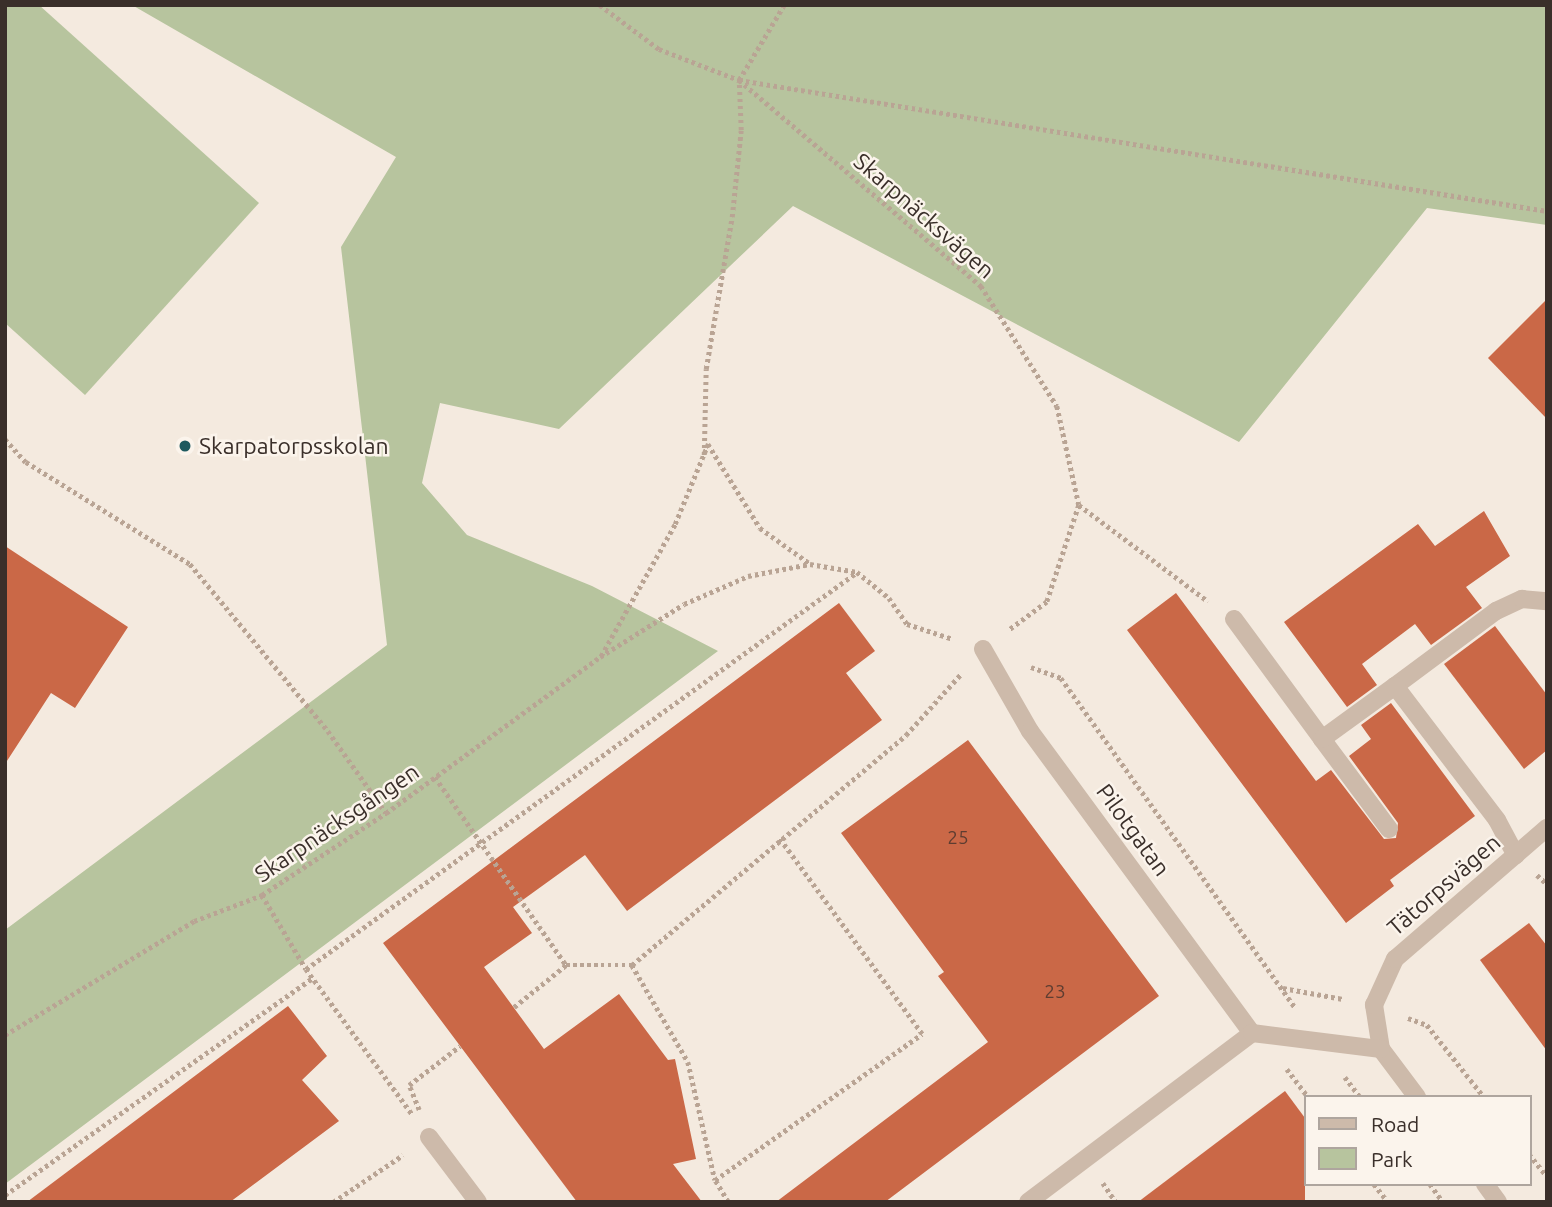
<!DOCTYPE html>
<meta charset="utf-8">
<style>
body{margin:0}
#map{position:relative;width:1552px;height:1207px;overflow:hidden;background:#f4eadf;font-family:Ubuntu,sans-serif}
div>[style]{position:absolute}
.green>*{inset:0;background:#b7c49e}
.building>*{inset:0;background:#ca6847}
.path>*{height:4.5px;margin-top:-2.25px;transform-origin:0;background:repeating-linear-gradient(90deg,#b9a494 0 3.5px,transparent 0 7px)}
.service>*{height:18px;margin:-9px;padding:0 9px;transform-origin:9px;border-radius:9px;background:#cdbaaa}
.minor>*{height:18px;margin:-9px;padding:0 9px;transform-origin:9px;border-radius:9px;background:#cdbaaa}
.dots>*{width:19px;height:19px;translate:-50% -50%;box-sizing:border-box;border:4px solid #fbf4ec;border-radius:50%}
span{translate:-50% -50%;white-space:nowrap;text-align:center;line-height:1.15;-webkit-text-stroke:5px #fbf4ec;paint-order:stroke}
.number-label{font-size:19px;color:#5e3d31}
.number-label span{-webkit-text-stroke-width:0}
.street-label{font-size:23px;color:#3a2f2a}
.poi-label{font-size:23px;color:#3a2f2a}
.left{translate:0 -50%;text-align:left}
.frame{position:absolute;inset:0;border:7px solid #3a2f2a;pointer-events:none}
.legend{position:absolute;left:1304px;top:1095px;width:228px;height:91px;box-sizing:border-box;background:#fbf4ec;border:2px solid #aea59e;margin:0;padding:9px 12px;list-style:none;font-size:21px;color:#3a2f2a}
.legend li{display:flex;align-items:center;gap:14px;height:35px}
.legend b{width:35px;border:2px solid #aea59e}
</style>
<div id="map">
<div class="green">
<i style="clip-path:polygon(5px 5px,39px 5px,259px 203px,85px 395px,5px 323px)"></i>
<i style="clip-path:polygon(132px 5px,1547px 5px,1547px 225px,1427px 208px,1239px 442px,793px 206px,559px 429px,440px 403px,422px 483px,467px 535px,592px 586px,718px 651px,5px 1184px,5px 930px,387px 645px,341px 247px,396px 157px)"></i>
</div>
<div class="building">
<i style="clip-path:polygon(1547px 299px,1547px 419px,1488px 358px)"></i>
<i style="clip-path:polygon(1484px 511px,1510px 556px,1466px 587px,1482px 608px,1431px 645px,1415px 624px,1362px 664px,1377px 685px,1347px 707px,1284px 622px,1418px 524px,1435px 546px)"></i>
<i style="clip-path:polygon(5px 546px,128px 627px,75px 708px,51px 693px,5px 764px)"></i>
<i style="clip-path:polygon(1176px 593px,1316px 781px,1331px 770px,1384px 839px,1396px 838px,1398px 823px,1349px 756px,1371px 739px,1361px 725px,1391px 703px,1475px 816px,1390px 880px,1394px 886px,1346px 923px,1127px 630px)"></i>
<i style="clip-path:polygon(839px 603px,875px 651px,846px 673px,882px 720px,627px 911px,585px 855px,513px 907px,532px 933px,484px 967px,544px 1049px,619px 994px,668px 1060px,675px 1059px,696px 1159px,673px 1164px,702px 1202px,577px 1202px,383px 943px)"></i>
<i style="clip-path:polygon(1495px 626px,1547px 695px,1547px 750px,1524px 769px,1444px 664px)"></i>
<i style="clip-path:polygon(968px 740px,1159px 996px,885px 1202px,776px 1202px,988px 1042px,938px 976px,944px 972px,841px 833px)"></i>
<i style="clip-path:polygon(1529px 923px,1547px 946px,1547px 1051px,1480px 960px)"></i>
<i style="clip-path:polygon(288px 1006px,327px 1056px,302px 1080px,339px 1121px,230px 1202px,27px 1202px)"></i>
<i style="clip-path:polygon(1285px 1091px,1305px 1118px,1305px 1202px,1138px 1202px)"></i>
</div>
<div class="path">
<i style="left:600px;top:5px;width:74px;rotate:36.7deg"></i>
<i style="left:659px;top:49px;width:86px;rotate:21.2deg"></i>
<i style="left:739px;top:80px;width:318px;rotate:40.4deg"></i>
<i style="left:981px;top:286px;width:142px;rotate:57.7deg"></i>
<i style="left:1057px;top:406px;width:101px;rotate:77.5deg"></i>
<i style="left:1079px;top:505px;width:102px;rotate:108.3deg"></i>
<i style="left:1047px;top:602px;width:47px;rotate:143.6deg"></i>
<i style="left:739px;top:80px;width:819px;rotate:9.21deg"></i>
<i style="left:5px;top:439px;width:31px;rotate:48deg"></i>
<i style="left:26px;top:462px;width:193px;rotate:31.9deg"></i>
<i style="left:190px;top:564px;width:217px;rotate:50.4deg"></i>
<i style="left:328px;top:731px;width:100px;rotate:54.7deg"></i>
<i style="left:708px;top:444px;width:99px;rotate:58.2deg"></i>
<i style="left:760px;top:528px;width:60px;rotate:35.5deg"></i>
<i style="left:704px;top:455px;width:86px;rotate:-88.7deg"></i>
<i style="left:706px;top:369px;width:154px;rotate:-80.3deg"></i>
<i style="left:732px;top:217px;width:87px;rotate:-84.1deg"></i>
<i style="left:741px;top:130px;width:50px;rotate:-92.3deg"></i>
<i style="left:739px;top:80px;width:87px;rotate:-59deg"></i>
<i style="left:1079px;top:505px;width:161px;rotate:36.7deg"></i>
<i style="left:601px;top:656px;width:151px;rotate:-60.7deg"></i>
<i style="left:675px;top:524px;width:87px;rotate:-67.6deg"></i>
<i style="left:1031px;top:667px;width:32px;rotate:20deg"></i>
<i style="left:1061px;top:678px;width:404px;rotate:54.6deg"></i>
<i style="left:435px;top:777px;width:229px;rotate:55.1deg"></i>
<i style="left:566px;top:965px;width:66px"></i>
<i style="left:632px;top:965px;width:358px;rotate:-40deg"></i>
<i style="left:906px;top:735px;width:82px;rotate:-48deg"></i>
<i style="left:1537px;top:875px;width:13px;rotate:42deg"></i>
<i style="left:262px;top:895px;width:86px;rotate:59.3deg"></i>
<i style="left:306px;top:969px;width:180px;rotate:53.8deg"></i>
<i style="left:632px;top:965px;width:112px;rotate:60deg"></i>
<i style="left:688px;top:1062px;width:121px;rotate:77.1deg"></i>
<i style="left:306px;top:969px;width:678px;rotate:-35.75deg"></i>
<i style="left:1283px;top:988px;width:61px;rotate:10.4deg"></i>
<i style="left:514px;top:1007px;width:67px;rotate:-38.9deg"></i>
<i style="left:1408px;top:1018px;width:20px;rotate:20deg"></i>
<i style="left:1427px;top:1025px;width:92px;rotate:51.6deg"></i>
<i style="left:5px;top:1035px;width:221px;rotate:-31.1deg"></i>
<i style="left:194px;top:921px;width:73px;rotate:-20.9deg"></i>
<i style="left:262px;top:895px;width:149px;rotate:-33.5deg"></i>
<i style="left:386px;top:813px;width:265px;rotate:-36.1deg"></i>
<i style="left:600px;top:657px;width:99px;rotate:-32.2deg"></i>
<i style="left:684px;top:604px;width:70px;rotate:-23.6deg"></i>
<i style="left:748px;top:576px;width:63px;rotate:-11deg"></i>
<i style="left:810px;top:564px;width:48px;rotate:9.7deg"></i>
<i style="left:857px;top:572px;width:41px;rotate:39.1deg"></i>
<i style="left:889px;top:598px;width:32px;rotate:55deg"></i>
<i style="left:907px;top:624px;width:48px;rotate:18.1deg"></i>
<i style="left:1287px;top:1069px;width:35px;rotate:53deg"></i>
<i style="left:1345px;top:1077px;width:25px;rotate:53deg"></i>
<i style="left:419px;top:1110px;width:27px;rotate:-112deg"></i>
<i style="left:409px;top:1085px;width:64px;rotate:-37.4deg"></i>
<i style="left:1529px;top:1154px;width:28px;rotate:51deg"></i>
<i style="left:1103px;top:1183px;width:23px;rotate:56deg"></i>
<i style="left:1374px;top:1184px;width:23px;rotate:52deg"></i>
<i style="left:1430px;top:1184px;width:22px;rotate:54deg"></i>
<i style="left:5px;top:1195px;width:377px;rotate:-35.2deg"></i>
<i style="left:333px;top:1202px;width:84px;rotate:-33.9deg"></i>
<i style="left:728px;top:1202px;width:26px;rotate:-121deg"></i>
<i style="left:715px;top:1180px;width:253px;rotate:-35.2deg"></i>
<i style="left:922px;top:1034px;width:243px;rotate:-126.1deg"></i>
</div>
<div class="service">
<i style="left:1234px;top:619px;width:149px;rotate:53.7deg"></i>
<i style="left:1395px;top:686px;width:126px;rotate:-36.6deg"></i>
<i style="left:1496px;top:611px;width:29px;rotate:-25deg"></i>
<i style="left:1522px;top:599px;width:25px;rotate:5deg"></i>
<i style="left:1389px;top:829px;width:112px;rotate:-126.7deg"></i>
<i style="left:1322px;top:739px;width:90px;rotate:-36deg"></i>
<i style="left:1395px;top:686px;width:168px;rotate:52.7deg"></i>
<i style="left:1497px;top:820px;width:40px;rotate:62deg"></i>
</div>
<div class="minor">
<i style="left:983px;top:649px;width:95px;rotate:60.2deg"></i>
<i style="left:1030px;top:731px;width:375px;rotate:53.7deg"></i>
<i style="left:1417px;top:1097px;width:60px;rotate:-126.9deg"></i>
<i style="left:1381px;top:1049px;width:45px;rotate:-99deg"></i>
<i style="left:1374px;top:1005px;width:51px;rotate:-65.5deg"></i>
<i style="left:1395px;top:959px;width:201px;rotate:-40.8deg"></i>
<i style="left:429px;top:1137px;width:81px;rotate:53deg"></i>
<i style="left:1485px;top:1184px;width:22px;rotate:54deg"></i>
<i style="left:1028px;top:1202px;width:281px;rotate:-37deg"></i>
<i style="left:1252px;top:1033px;width:130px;rotate:7.1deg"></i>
</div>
<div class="dots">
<i style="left:185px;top:446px;background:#1d595e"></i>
</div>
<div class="number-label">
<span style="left:958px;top:838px">25</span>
<span style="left:1055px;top:992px">23</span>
</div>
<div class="street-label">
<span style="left:924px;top:216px;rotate:41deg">Skarpnäcksvägen</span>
<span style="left:337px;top:823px;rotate:-34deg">Skarpnäcksgången</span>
<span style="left:1133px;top:830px;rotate:54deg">Pilotgatan</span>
<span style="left:1444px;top:885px;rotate:-41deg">Tätorpsvägen</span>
</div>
<div class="poi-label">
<span class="left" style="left:199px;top:446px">Skarpatorpsskolan</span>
</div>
<div class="frame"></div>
<ul class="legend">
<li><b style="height:9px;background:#cdbaaa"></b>Road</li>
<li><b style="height:19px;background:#b7c49e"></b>Park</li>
</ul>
</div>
